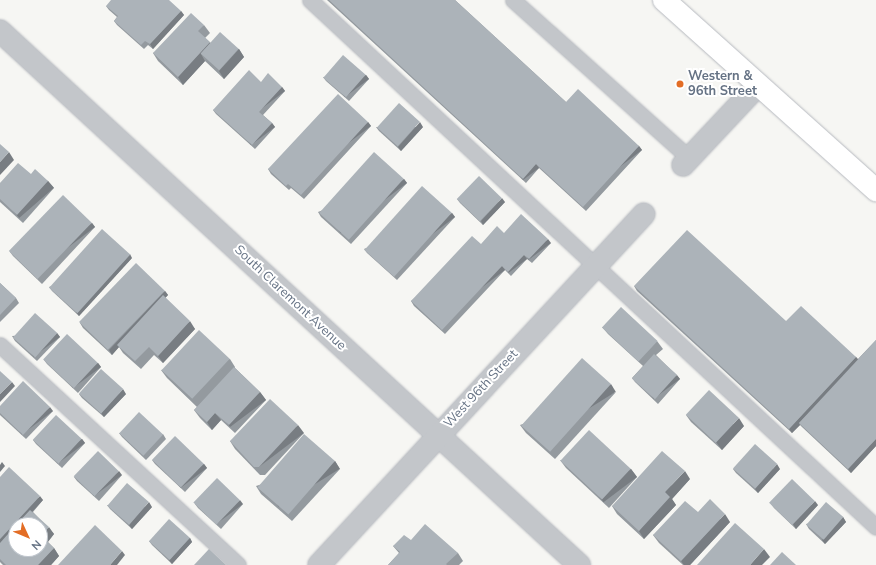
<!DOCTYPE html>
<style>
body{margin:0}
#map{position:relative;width:876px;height:565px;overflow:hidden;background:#f6f6f3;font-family:"Nunito Sans",sans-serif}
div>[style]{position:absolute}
.roads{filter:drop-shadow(0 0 1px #b6b9bf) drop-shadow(0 0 1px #b6b9bf)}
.service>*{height:15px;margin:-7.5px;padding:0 7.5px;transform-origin:7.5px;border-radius:7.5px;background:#c3c6ca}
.minor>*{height:22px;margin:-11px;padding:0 11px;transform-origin:11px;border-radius:11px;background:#c3c6ca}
.secondary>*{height:22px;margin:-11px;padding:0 11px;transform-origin:11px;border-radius:11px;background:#fff}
.wall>*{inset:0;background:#949a9f}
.shaded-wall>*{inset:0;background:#787d82;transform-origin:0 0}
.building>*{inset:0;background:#acb3b9;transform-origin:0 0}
.dots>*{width:11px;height:11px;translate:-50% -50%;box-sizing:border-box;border:2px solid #fff;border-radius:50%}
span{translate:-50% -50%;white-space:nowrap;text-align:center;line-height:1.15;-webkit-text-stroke:4px #fff;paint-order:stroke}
.poi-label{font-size:13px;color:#657284;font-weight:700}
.left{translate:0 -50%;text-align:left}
.street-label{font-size:13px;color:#657284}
.north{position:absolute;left:8px;top:517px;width:40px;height:40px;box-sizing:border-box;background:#fff;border:1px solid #c1c7ce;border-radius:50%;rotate:134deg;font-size:11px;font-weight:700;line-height:16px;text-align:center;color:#657284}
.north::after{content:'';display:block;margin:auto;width:14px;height:18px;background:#e36d25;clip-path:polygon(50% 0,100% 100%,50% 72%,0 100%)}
</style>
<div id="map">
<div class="roads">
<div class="service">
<i style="left:310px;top:0;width:773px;rotate:42.96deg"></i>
<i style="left:513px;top:0;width:238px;rotate:41.9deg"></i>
<i style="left:0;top:345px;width:324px;rotate:42.7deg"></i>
</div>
<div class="minor">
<i style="left:0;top:31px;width:788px;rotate:42.68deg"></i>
<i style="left:683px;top:165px;width:110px;rotate:-46.8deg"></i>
<i style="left:319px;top:565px;width:478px;rotate:-47.2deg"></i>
</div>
<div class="secondary">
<i style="left:664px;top:0;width:285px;rotate:41.9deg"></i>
</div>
</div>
<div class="wall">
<i style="clip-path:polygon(327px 0,455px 0,566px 102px,639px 146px,642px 150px,586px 211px,539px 168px,526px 183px)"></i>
<i style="clip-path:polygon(106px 6px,181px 11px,184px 15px,153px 49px,148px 45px,144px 49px,117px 25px,114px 21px,117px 17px,109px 10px)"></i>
<i style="clip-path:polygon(204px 25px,210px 33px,205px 38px,210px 43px,239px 49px,244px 57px,224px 79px,205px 61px,183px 85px,158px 61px,153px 53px)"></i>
<i style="clip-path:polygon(366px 75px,369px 79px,349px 101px,326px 81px,323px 77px)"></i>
<i style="clip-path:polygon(261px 82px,282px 87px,285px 91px,263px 115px,272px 123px,275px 127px,255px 149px,216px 114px,213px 110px)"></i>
<i style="clip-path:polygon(368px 122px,371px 126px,304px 199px,291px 188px,289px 190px,271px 174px,268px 169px)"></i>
<i style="clip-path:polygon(376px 127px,423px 127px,401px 151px,379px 131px)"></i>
<i style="clip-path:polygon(31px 174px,48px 181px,54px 188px,23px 223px,0 202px,0 183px)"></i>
<i style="clip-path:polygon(404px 179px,407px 183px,351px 244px,321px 217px,318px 212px)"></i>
<i style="clip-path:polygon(457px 199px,505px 202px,483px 225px,460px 203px)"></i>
<i style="clip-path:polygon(452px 213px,455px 217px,397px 280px,367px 253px,364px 249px)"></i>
<i style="clip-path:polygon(92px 223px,95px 227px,42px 284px,13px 256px,10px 252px)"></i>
<i style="clip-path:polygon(551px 243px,532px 263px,527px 259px,511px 276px,505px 270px,445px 334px,414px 306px,411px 301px,481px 244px)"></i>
<i style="clip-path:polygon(132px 258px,79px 316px,52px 291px,49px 287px)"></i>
<i style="clip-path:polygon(0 283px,16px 298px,19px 303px,0 322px)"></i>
<i style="clip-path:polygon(634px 286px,786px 321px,856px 357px,858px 359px,876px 340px,876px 446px,851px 473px,802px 427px,800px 425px,792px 433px,637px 291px)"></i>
<i style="clip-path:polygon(165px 291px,168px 295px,165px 298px,195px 329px,163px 363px,154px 355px,141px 369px,123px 353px,119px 347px,112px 355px,83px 328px,80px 323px)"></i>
<i style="clip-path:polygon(602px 327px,657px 341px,663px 349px,656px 355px,680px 379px,658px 404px,635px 382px,632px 378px,643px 366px,608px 334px)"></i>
<i style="clip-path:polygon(57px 333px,60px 337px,37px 361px,15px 341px,12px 336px)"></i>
<i style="clip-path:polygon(230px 359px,235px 367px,235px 368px,260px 392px,266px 400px,235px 433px,221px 420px,212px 430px,200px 418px,194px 410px,197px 407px,167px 378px,161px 370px)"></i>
<i style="clip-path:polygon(44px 360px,98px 363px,101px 367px,78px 393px,47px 364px)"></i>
<i style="clip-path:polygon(616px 392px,555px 459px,526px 433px,520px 425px)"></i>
<i style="clip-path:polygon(79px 394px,126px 394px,104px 417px,82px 398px)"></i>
<i style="clip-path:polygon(0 406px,53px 411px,26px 439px,0 415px)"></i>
<i style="clip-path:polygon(686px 415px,744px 426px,722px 450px,691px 422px)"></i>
<i style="clip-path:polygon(119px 433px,163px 434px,166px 439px,146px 460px,122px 437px)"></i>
<i style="clip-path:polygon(304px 433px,265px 475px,260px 475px,235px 449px,230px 441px)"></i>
<i style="clip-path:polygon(82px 439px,85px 443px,62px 468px,36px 444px,33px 440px)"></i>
<i style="clip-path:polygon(152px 460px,204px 464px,207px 468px,185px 492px,155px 464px)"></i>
<i style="clip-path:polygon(560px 460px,631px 469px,637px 477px,609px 508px,566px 468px)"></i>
<i style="clip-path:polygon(335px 461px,340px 469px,292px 521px,261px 494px,256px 486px)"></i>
<i style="clip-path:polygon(733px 469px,780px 469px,758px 493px,736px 473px)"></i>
<i style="clip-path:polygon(122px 475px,99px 501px,77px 481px,74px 477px)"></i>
<i style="clip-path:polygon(0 477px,43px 500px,33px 512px,54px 534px,48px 542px,54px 548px,59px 556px,51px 565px,3px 565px,0 562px)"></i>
<i style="clip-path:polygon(690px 479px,672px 499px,676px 505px,644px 539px,617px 514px,612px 506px)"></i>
<i style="clip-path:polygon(195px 504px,243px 504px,221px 529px,198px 508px)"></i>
<i style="clip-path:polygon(771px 504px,818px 505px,796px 529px,774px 508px)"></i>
<i style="clip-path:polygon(107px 505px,152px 507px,132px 529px,110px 509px)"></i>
<i style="clip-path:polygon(698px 512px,730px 522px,690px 565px,683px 565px,659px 543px,653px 535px)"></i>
<i style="clip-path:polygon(843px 517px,846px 522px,825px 544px,809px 529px,806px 524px)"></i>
<i style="clip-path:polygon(190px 538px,192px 542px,172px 564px,152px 545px,149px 541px)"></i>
<i style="clip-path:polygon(411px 540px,458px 553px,463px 561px,459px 565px,388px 565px,399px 553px,393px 546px)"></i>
</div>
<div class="shaded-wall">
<i style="clip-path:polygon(181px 11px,184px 15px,153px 49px,150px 44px)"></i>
<i style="clip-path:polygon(210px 42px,215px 50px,201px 54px,205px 61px,183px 85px,178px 77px)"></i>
<i style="clip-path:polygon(239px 49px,244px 57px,224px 79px,219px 71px)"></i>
<i style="left:366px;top:75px;width:5px;height:30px;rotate:53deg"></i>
<i style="left:282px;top:87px;width:5px;height:34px;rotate:53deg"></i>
<i style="left:368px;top:122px;width:5px;height:99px;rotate:53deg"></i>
<i style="clip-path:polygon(420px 122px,423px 127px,401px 151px,398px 147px)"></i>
<i style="left:272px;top:123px;width:5px;height:30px;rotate:53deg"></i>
<i style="left:639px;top:146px;width:5px;height:83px;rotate:53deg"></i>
<i style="clip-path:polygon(9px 152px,14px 160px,0 175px,0 162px)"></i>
<i style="left:536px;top:164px;width:5px;height:20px;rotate:53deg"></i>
<i style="left:404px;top:179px;width:5px;height:83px;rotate:53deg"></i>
<i style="left:48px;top:181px;width:9px;height:46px;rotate:49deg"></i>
<i style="clip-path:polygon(502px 198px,505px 202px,483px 225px,481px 221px)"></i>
<i style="left:452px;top:213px;width:5px;height:86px;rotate:53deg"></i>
<i style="left:92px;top:223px;width:5px;height:78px;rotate:53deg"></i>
<i style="left:548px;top:239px;width:5px;height:28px;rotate:53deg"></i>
<i style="clip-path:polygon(130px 254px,132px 258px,79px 316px,76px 312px)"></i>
<i style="left:524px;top:255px;width:5px;height:23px;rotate:53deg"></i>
<i style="left:502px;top:266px;width:5px;height:88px;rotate:53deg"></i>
<i style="clip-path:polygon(165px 291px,168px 295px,120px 347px,117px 345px,119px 347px,112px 355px,109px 350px)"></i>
<i style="clip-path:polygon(190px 321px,195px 329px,163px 363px,158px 356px)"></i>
<i style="left:57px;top:333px;width:5px;height:33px;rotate:53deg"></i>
<i style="clip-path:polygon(856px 357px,859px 361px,799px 423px,800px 425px,792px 433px,789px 429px)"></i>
<i style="left:98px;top:363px;width:5px;height:35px;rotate:53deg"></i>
<i style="left:677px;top:375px;width:5px;height:33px;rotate:53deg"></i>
<i style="clip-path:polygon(12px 382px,15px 386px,0 402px,0 394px)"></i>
<i style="left:611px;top:384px;width:9px;height:91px;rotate:58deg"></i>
<i style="clip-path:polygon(123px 389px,126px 394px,104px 417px,101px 413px)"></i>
<i style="left:260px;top:392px;width:10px;height:45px;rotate:53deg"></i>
<i style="left:50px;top:407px;width:5px;height:39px;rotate:53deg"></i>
<i style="clip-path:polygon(215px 413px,221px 420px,212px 430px,207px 422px)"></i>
<i style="clip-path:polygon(739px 418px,744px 426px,722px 450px,716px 442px)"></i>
<i style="left:298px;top:425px;width:10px;height:57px;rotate:53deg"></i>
<i style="left:82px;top:439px;width:5px;height:34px;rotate:53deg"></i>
<i style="clip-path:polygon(876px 439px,876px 446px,851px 473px,848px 469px)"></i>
<i style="left:335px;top:461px;width:9px;height:72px;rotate:58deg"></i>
<i style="clip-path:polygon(2px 462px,5px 466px,0 472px,0 465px)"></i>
<i style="left:204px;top:464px;width:5px;height:33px;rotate:53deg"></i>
<i style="clip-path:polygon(777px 464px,780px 469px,758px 493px,755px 489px)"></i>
<i style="left:631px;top:469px;width:10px;height:42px;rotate:53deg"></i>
<i style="left:119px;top:471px;width:5px;height:35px;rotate:53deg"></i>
<i style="clip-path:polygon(685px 471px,690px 479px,672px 499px,676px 505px,644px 539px,639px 531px,665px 492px)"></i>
<i style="clip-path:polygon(40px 496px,43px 500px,0 547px,0 539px)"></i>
<i style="left:240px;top:500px;width:5px;height:33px;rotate:53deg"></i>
<i style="clip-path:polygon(815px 501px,818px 505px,796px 529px,793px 524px)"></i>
<i style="clip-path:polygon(149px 502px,152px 507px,132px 529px,129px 525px)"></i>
<i style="clip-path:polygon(725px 514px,730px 522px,690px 565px,684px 565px,681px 561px)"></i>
<i style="clip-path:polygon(843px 517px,846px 522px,825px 544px,822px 540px)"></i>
<i style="clip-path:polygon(49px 527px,54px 534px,46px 544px,41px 536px)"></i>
<i style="clip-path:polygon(190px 538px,192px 542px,172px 564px,169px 560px)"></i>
<i style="clip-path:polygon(54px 548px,59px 556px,51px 565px,38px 565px)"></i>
<i style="clip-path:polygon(764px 549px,770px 557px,762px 565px,750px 565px)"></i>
<i style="clip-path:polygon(122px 551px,125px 555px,117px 565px,110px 565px)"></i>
</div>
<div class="building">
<i style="clip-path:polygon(111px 0,169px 0,181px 11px,150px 44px,145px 41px,141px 45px,114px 21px,118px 16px,106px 6px)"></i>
<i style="clip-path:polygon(329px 0,455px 0,566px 102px,578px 89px,639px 146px,583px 207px,536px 164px,523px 179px)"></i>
<i style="clip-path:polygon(191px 13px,204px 25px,198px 31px,210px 42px,178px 77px,153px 53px)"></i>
<i style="left:220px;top:32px;width:25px;height:29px;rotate:42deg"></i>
<i style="left:343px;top:55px;width:30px;height:30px;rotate:41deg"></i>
<i style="clip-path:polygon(249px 70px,261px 82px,268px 73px,282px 87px,259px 112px,272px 123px,252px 145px,213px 110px)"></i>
<i style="clip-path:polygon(338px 94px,368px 122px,301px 195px,288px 184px,286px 186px,268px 169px)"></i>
<i style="left:399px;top:103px;width:28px;height:33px;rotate:42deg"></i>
<i style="clip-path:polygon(0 144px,9px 152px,0 162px)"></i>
<i style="left:374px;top:152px;width:40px;height:82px;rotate:42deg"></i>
<i style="clip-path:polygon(18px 163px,31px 174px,35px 169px,48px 181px,17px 215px,0 199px,0 183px)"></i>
<i style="left:479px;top:176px;width:32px;height:32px;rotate:44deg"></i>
<i style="left:422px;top:186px;width:40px;height:86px;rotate:42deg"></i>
<i style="left:63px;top:195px;width:40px;height:78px;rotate:44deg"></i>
<i style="clip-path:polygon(521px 214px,548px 239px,529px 259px,524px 255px,508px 272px,502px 266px,442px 330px,411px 301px,472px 236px,481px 244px,497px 226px,504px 233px)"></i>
<i style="left:102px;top:229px;width:38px;height:79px;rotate:42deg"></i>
<i style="clip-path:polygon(687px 230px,786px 321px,801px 306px,856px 357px,789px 429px,634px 286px)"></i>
<i style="left:136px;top:263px;width:40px;height:82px;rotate:44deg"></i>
<i style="clip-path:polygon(0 283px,16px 298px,0 315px)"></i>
<i style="clip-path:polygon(163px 295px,190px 321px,158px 356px,149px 347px,135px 361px,117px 345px)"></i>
<i style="left:621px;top:307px;width:50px;height:28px;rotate:43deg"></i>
<i style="left:35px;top:313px;width:30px;height:33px;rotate:42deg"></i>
<i style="left:199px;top:330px;width:42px;height:55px;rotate:43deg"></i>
<i style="left:67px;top:334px;width:42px;height:35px;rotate:43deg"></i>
<i style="clip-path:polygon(876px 340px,876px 439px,848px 469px,799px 423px)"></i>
<i style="left:654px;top:354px;width:31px;height:33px;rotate:42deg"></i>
<i style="left:582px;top:358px;width:39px;height:91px;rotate:42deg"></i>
<i style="clip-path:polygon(234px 367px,260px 392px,229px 425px,215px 413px,207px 422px,194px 410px)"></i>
<i style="left:101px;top:369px;width:30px;height:33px;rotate:42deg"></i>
<i style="clip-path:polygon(0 371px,12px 382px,0 394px)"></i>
<i style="clip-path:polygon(23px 381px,50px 407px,23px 435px,0 413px,0 406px)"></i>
<i style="left:709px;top:390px;width:41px;height:34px;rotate:43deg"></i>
<i style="clip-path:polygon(270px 399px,298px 425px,259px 467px,254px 467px,230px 441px)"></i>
<i style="left:139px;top:412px;width:33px;height:29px;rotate:43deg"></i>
<i style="left:56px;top:415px;width:35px;height:34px;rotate:43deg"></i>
<i style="left:589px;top:430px;width:57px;height:42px;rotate:43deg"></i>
<i style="left:304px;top:434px;width:41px;height:71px;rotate:41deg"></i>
<i style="left:175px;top:436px;width:40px;height:33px;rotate:44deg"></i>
<i style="left:755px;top:444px;width:30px;height:33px;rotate:42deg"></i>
<i style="left:98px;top:451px;width:29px;height:35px;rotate:44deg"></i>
<i style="clip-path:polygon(662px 451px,685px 471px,665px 492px,670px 497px,639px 531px,612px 506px)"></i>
<i style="clip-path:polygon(9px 467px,40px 496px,0 539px,0 477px)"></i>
<i style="left:217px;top:478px;width:32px;height:34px;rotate:44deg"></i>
<i style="left:792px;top:479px;width:32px;height:33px;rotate:44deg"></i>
<i style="left:127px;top:483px;width:29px;height:30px;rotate:41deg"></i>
<i style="clip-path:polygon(710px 499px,725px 514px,681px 561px,653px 535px,685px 501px,698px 512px)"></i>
<i style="left:826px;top:502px;width:23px;height:30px;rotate:41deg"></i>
<i style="clip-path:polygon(30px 510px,49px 527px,41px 536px,54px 548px,38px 565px,6px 565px,0 559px,0 543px,16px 525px,16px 549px,40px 549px,40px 525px,16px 525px)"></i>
<i style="left:169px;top:519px;width:28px;height:30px;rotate:42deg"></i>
<i style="clip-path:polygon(735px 523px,764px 549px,750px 565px,697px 565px)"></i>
<i style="clip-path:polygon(425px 524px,458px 553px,446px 564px,447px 565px,388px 565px,400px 552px,393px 546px,404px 535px,411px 540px)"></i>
<i style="clip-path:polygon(95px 525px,122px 551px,110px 565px,58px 565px)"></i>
<i style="clip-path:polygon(209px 549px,226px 565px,194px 565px)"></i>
<i style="clip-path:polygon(782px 552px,796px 565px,770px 565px)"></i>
</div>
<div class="dots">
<i style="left:680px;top:84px;background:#e36d25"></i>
</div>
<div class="poi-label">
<span class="left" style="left:688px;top:84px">Western &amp;<br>96th Street</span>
</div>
<div class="street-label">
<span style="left:290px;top:298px;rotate:43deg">South Claremont Avenue</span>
<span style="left:481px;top:389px;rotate:-47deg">West 96th Street</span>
</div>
<div class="north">N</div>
</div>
